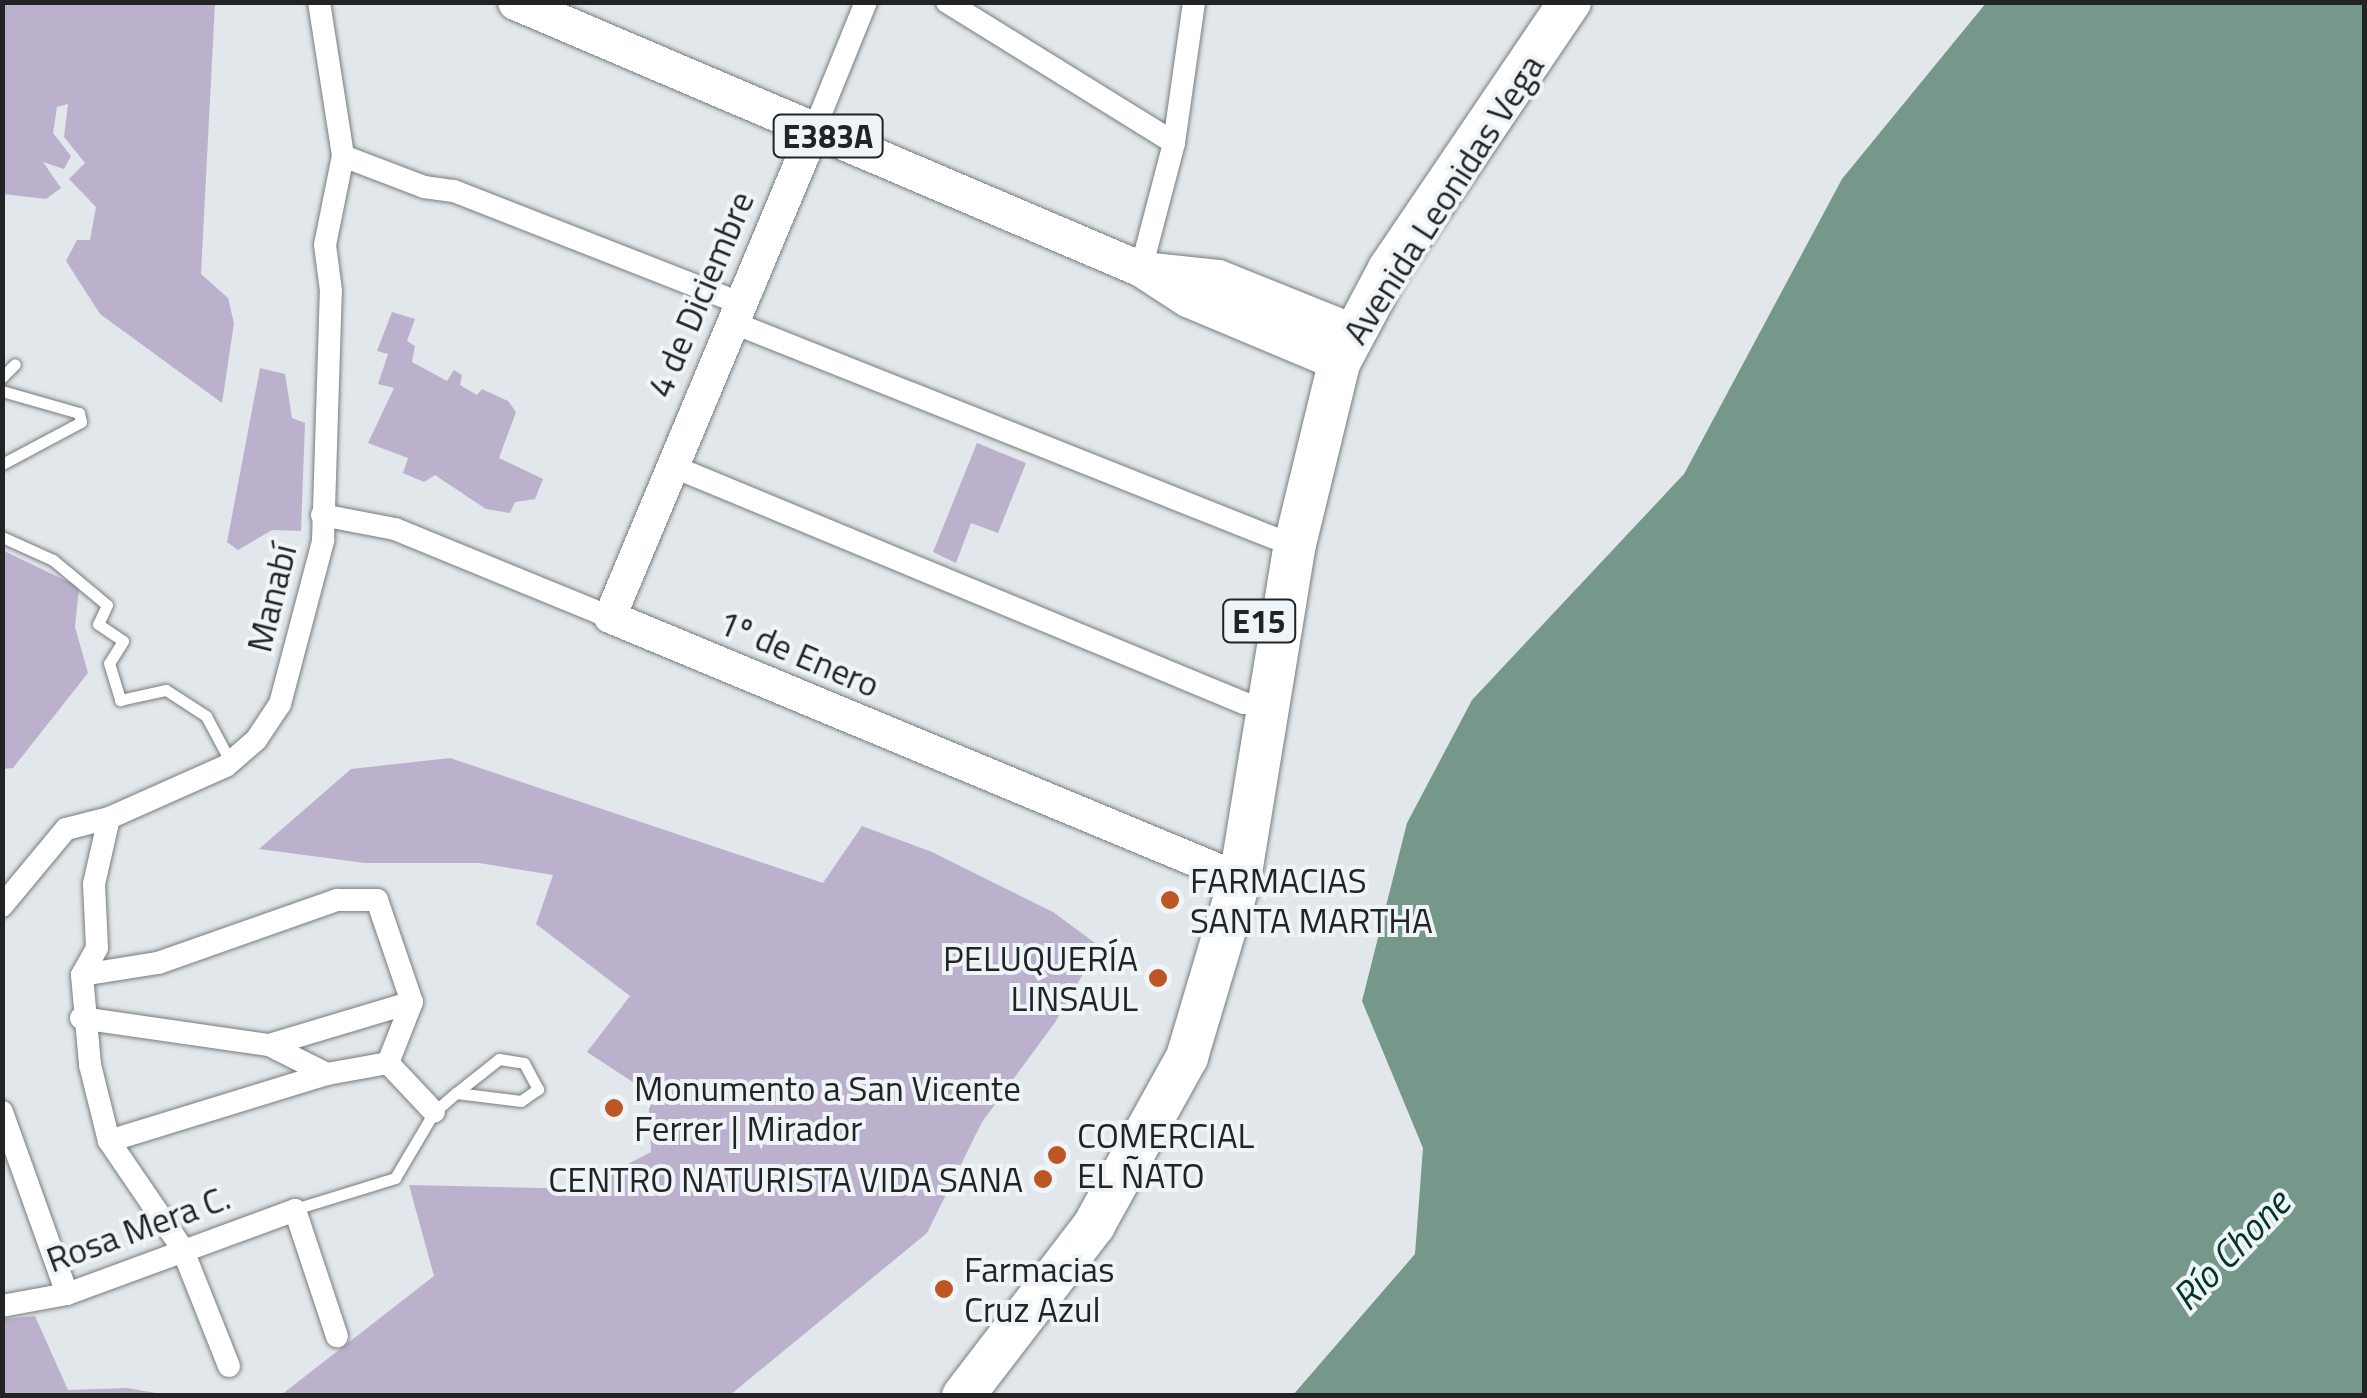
<!DOCTYPE html>
<meta charset="utf-8">
<style>
body{margin:0}
#map{position:relative;width:2367px;height:1398px;overflow:hidden;background:#e1e7ea;font-family:"Titillium Web",sans-serif}
div>[style]{position:absolute}
.green>*{inset:0;background:#bcb1cd}
.water>*{inset:0;background:#76988a}
.roads{filter:drop-shadow(0 0 2px #777c7f) drop-shadow(0 0 2px #777c7f)}
.lane>*{height:11px;margin:-5.5px;padding:0 5.5px;transform-origin:5.5px;border-radius:5.5px;background:#fff}
.street>*{height:22px;margin:-11px;padding:0 11px;transform-origin:11px;border-radius:11px;background:#fff}
.secondary>*{height:32px;margin:-16px;padding:0 16px;transform-origin:16px;border-radius:16px;background:#fff}
.primary>*{height:35px;margin:-17.5px;padding:0 17.5px;transform-origin:17.5px;border-radius:17.5px;background:#fff}
.highway>*{height:42px;margin:-21px;padding:0 21px;transform-origin:21px;border-radius:21px;background:#fff}
.dots>*{width:28px;height:28px;translate:-50% -50%;box-sizing:border-box;border:5px solid #eff4f8;border-radius:50%}
span{translate:-50% -50%;white-space:nowrap;text-align:center;line-height:1.15;-webkit-text-stroke:8px #eff4f8;paint-order:stroke}
.shield-label span{padding:2px 8px;background:#eff4f8;border:2px solid;border-radius:8px;-webkit-text-stroke-width:0}
.shield-label{font-size:32px;color:#212324;font-weight:700}
.street-label{font-size:35px;color:#212324}
.poi-label{font-size:35px;color:#212324}
.left{translate:0 -50%;text-align:left}
.right{translate:-100% -50%;text-align:right}
.water-label{font-size:38px;color:#013526;font-style:italic}
.frame{position:absolute;inset:0;border:5px solid #212324;pointer-events:none}
</style>
<div id="map">
<div class="green">
<i style="clip-path:polygon(2px 3px,215px 3px,201px 274px,228px 298px,234px 323px,222px 403px,100px 314px,66px 261px,77px 240px,90px 240px,96px 207px,69px 179px,85px 163px,64px 137px,68px 104px,57px 107px,53px 133px,71px 156px,64px 169px,43px 162px,61px 188px,46px 199px,3px 194px)"></i>
<i style="clip-path:polygon(392px 312px,415px 319px,407px 341px,415px 346px,412px 362px,447px 381px,454px 370px,462px 375px,460px 385px,477px 395px,482px 389px,508px 401px,516px 412px,499px 458px,543px 479px,535px 499px,515px 502px,510px 513px,486px 509px,435px 475px,424px 482px,403px 473px,408px 458px,368px 443px,394px 388px,378px 384px,388px 354px,377px 351px)"></i>
<i style="clip-path:polygon(260px 368px,285px 374px,292px 418px,305px 423px,301px 531px,272px 530px,238px 550px,227px 542px)"></i>
<i style="clip-path:polygon(977px 443px,1026px 463px,998px 533px,971px 523px,956px 563px,933px 552px)"></i>
<i style="clip-path:polygon(2px 550px,79px 587px,75px 627px,88px 673px,13px 768px,3px 769px)"></i>
<i style="clip-path:polygon(450px 758px,823px 883px,862px 826px,932px 852px,1053px 912px,1099px 946px,1056px 1021px,982px 1122px,927px 1233px,730px 1395px,281px 1395px,434px 1276px,409px 1185px,580px 1189px,651px 1152px,648px 1092px,587px 1052px,630px 996px,536px 924px,553px 875px,479px 863px,365px 863px,259px 849px,351px 769px)"></i>
<i style="clip-path:polygon(35px 1316px,68px 1390px,127px 1388px,167px 1395px,3px 1395px,3px 1319px)"></i>
</div>
<div class="water">
<i style="clip-path:polygon(1986px 3px,2364px 3px,2364px 1395px,1293px 1395px,1415px 1254px,1423px 1148px,1362px 1001px,1407px 823px,1472px 700px,1684px 474px,1842px 179px)"></i>
</div>
<div class="roads">
<div class="lane">
<i style="left:2px;top:377px;width:18px;rotate:-45deg"></i>
<i style="left:2px;top:391px;width:80px;rotate:15.9deg"></i>
<i style="left:79px;top:413px;width:9px;rotate:77deg"></i>
<i style="left:81px;top:422px;width:89px;rotate:152deg"></i>
<i style="left:2px;top:537px;width:56px;rotate:24.3deg"></i>
<i style="left:53px;top:560px;width:70px;rotate:39.8deg"></i>
<i style="left:107px;top:605px;width:21px;rotate:115deg"></i>
<i style="left:98px;top:624px;width:30px;rotate:34deg"></i>
<i style="left:123px;top:641px;width:26px;rotate:122deg"></i>
<i style="left:109px;top:663px;width:39px;rotate:73deg"></i>
<i style="left:120px;top:700px;width:47px;rotate:-12.3deg"></i>
<i style="left:166px;top:690px;width:48px;rotate:33deg"></i>
<i style="left:206px;top:716px;width:51px;rotate:61.9deg"></i>
<i style="left:295px;top:1209px;width:105px;rotate:-17.2deg"></i>
<i style="left:395px;top:1178px;width:77px;rotate:-59.4deg"></i>
<i style="left:434px;top:1112px;width:29px;rotate:-41deg"></i>
<i style="left:456px;top:1093px;width:55px;rotate:-38.3deg"></i>
<i style="left:499px;top:1059px;width:25px;rotate:9deg"></i>
<i style="left:524px;top:1063px;width:30px;rotate:62deg"></i>
<i style="left:538px;top:1089px;width:21px;rotate:145deg"></i>
<i style="left:521px;top:1101px;width:65px;rotate:-173deg"></i>
</div>
<div class="street">
<i style="left:319px;top:2px;width:156px;rotate:81.1deg"></i>
<i style="left:343px;top:156px;width:87px;rotate:20.9deg"></i>
<i style="left:424px;top:187px;width:30px;rotate:8deg"></i>
<i style="left:454px;top:191px;width:304px;rotate:21.4deg"></i>
<i style="left:947px;top:2px;width:267px;rotate:31.8deg"></i>
<i style="left:814px;top:130px;width:138px;rotate:-67.9deg"></i>
<i style="left:1141px;top:269px;width:130px;rotate:-75.3deg"></i>
<i style="left:1174px;top:143px;width:142px;rotate:-81.9deg"></i>
<i style="left:729px;top:321px;width:587px;rotate:21.71deg"></i>
<i style="left:672px;top:466px;width:619px;rotate:22.51deg"></i>
<i style="left:322px;top:515px;width:74px;rotate:10.9deg"></i>
<i style="left:395px;top:529px;width:232px;rotate:22.3deg"></i>
<i style="left:109px;top:818px;width:68px;rotate:102.8deg"></i>
<i style="left:94px;top:884px;width:64px;rotate:87.3deg"></i>
<i style="left:97px;top:948px;width:31px;rotate:119deg"></i>
<i style="left:82px;top:975px;width:90px;rotate:84.9deg"></i>
<i style="left:90px;top:1065px;width:78px;rotate:76deg"></i>
<i style="left:109px;top:1141px;width:130px;rotate:55.7deg"></i>
<i style="left:182px;top:1248px;width:127px;rotate:68.3deg"></i>
<i style="left:2px;top:906px;width:100px;rotate:-50.3deg"></i>
<i style="left:66px;top:829px;width:44px;rotate:-14.3deg"></i>
<i style="left:109px;top:818px;width:128px;rotate:-24deg"></i>
<i style="left:226px;top:766px;width:40px;rotate:-41deg"></i>
<i style="left:256px;top:740px;width:43px;rotate:-56.3deg"></i>
<i style="left:280px;top:704px;width:169px;rotate:-75.2deg"></i>
<i style="left:323px;top:541px;width:250px;rotate:-88.2deg"></i>
<i style="left:331px;top:291px;width:46px;rotate:-97.4deg"></i>
<i style="left:325px;top:245px;width:91px;rotate:-78.6deg"></i>
<i style="left:82px;top:975px;width:77px;rotate:-9deg"></i>
<i style="left:158px;top:963px;width:190px;rotate:-19.4deg"></i>
<i style="left:337px;top:900px;width:40px"></i>
<i style="left:377px;top:900px;width:108px;rotate:71.1deg"></i>
<i style="left:412px;top:1002px;width:66px;rotate:111.5deg"></i>
<i style="left:81px;top:1018px;width:190px;rotate:8.2deg"></i>
<i style="left:269px;top:1045px;width:149px;rotate:-16.7deg"></i>
<i style="left:269px;top:1045px;width:65px;rotate:26.6deg"></i>
<i style="left:388px;top:1063px;width:67px;rotate:46.8deg"></i>
<i style="left:2px;top:1112px;width:193px;rotate:70.3deg"></i>
<i style="left:109px;top:1141px;width:228px;rotate:-17.1deg"></i>
<i style="left:327px;top:1074px;width:62px;rotate:-10.2deg"></i>
<i style="left:2px;top:1306px;width:66px;rotate:-10.5deg"></i>
<i style="left:67px;top:1294px;width:243px;rotate:-20.2deg"></i>
<i style="left:295px;top:1210px;width:133px;rotate:71.6deg"></i>
</div>
<div class="secondary">
<i style="left:814px;top:130px;width:528px;rotate:112.73deg"></i>
<i style="left:610px;top:617px;width:682px;rotate:22.58deg"></i>
</div>
<div class="primary">
<i style="left:515px;top:2px;width:681px;rotate:23.1deg"></i>
<i style="left:1141px;top:269px;width:55px;rotate:33.1deg"></i>
<i style="left:1187px;top:299px;width:165px;rotate:22.8deg"></i>
<i style="left:1142px;top:269px;width:76px;rotate:6deg"></i>
<i style="left:1218px;top:277px;width:144px;rotate:21.9deg"></i>
</div>
<div class="highway">
<i style="left:963px;top:1396px;width:215px;rotate:-52.5deg"></i>
<i style="left:1094px;top:1225px;width:192px;rotate:-61deg"></i>
<i style="left:1187px;top:1057px;width:186px;rotate:-73.4deg"></i>
<i style="left:1240px;top:879px;width:339px;rotate:-80.7deg"></i>
<i style="left:1295px;top:544px;width:186px;rotate:-76.3deg"></i>
<i style="left:1339px;top:363px;width:106px;rotate:-62deg"></i>
<i style="left:1389px;top:269px;width:323px;rotate:-55.9deg"></i>
</div>
</div>
<div class="dots">
<i style="left:1170px;top:900px;background:#bc5723"></i>
<i style="left:1158px;top:978px;background:#bc5723"></i>
<i style="left:614px;top:1108px;background:#bc5723"></i>
<i style="left:1057px;top:1155px;background:#bc5723"></i>
<i style="left:1043px;top:1179px;background:#bc5723"></i>
<i style="left:944px;top:1289px;background:#bc5723"></i>
</div>
<div class="shield-label">
<span style="left:828px;top:136px">E383A</span>
<span style="left:1259px;top:621px">E15</span>
</div>
<div class="street-label">
<span style="left:1443px;top:199px;rotate:-57deg">Avenida Leonidas Vega</span>
<span style="left:700px;top:294px;rotate:-67deg">4 de Diciembre</span>
<span style="left:271px;top:598px;rotate:-76deg">Manabí</span>
<span style="left:799px;top:653px;rotate:23deg">1º de Enero</span>
<span style="left:138px;top:1228px;rotate:-20deg">Rosa Mera C.</span>
</div>
<div class="poi-label">
<span class="left" style="left:1190px;top:900px">FARMACIAS<br>SANTA MARTHA</span>
<span class="right" style="left:1138px;top:978px">PELUQUERÍA<br>LINSAUL</span>
<span class="left" style="left:634px;top:1108px">Monumento a San Vicente<br>Ferrer | Mirador</span>
<span class="left" style="left:1077px;top:1155px">COMERCIAL<br>EL ÑATO</span>
<span class="right" style="left:1023px;top:1179px">CENTRO NATURISTA VIDA SANA</span>
<span class="left" style="left:964px;top:1289px">Farmacias<br>Cruz Azul</span>
</div>
<div class="water-label">
<span style="left:2231px;top:1250px;rotate:-46deg">Río Chone</span>
</div>
<div class="frame"></div>
</div>
